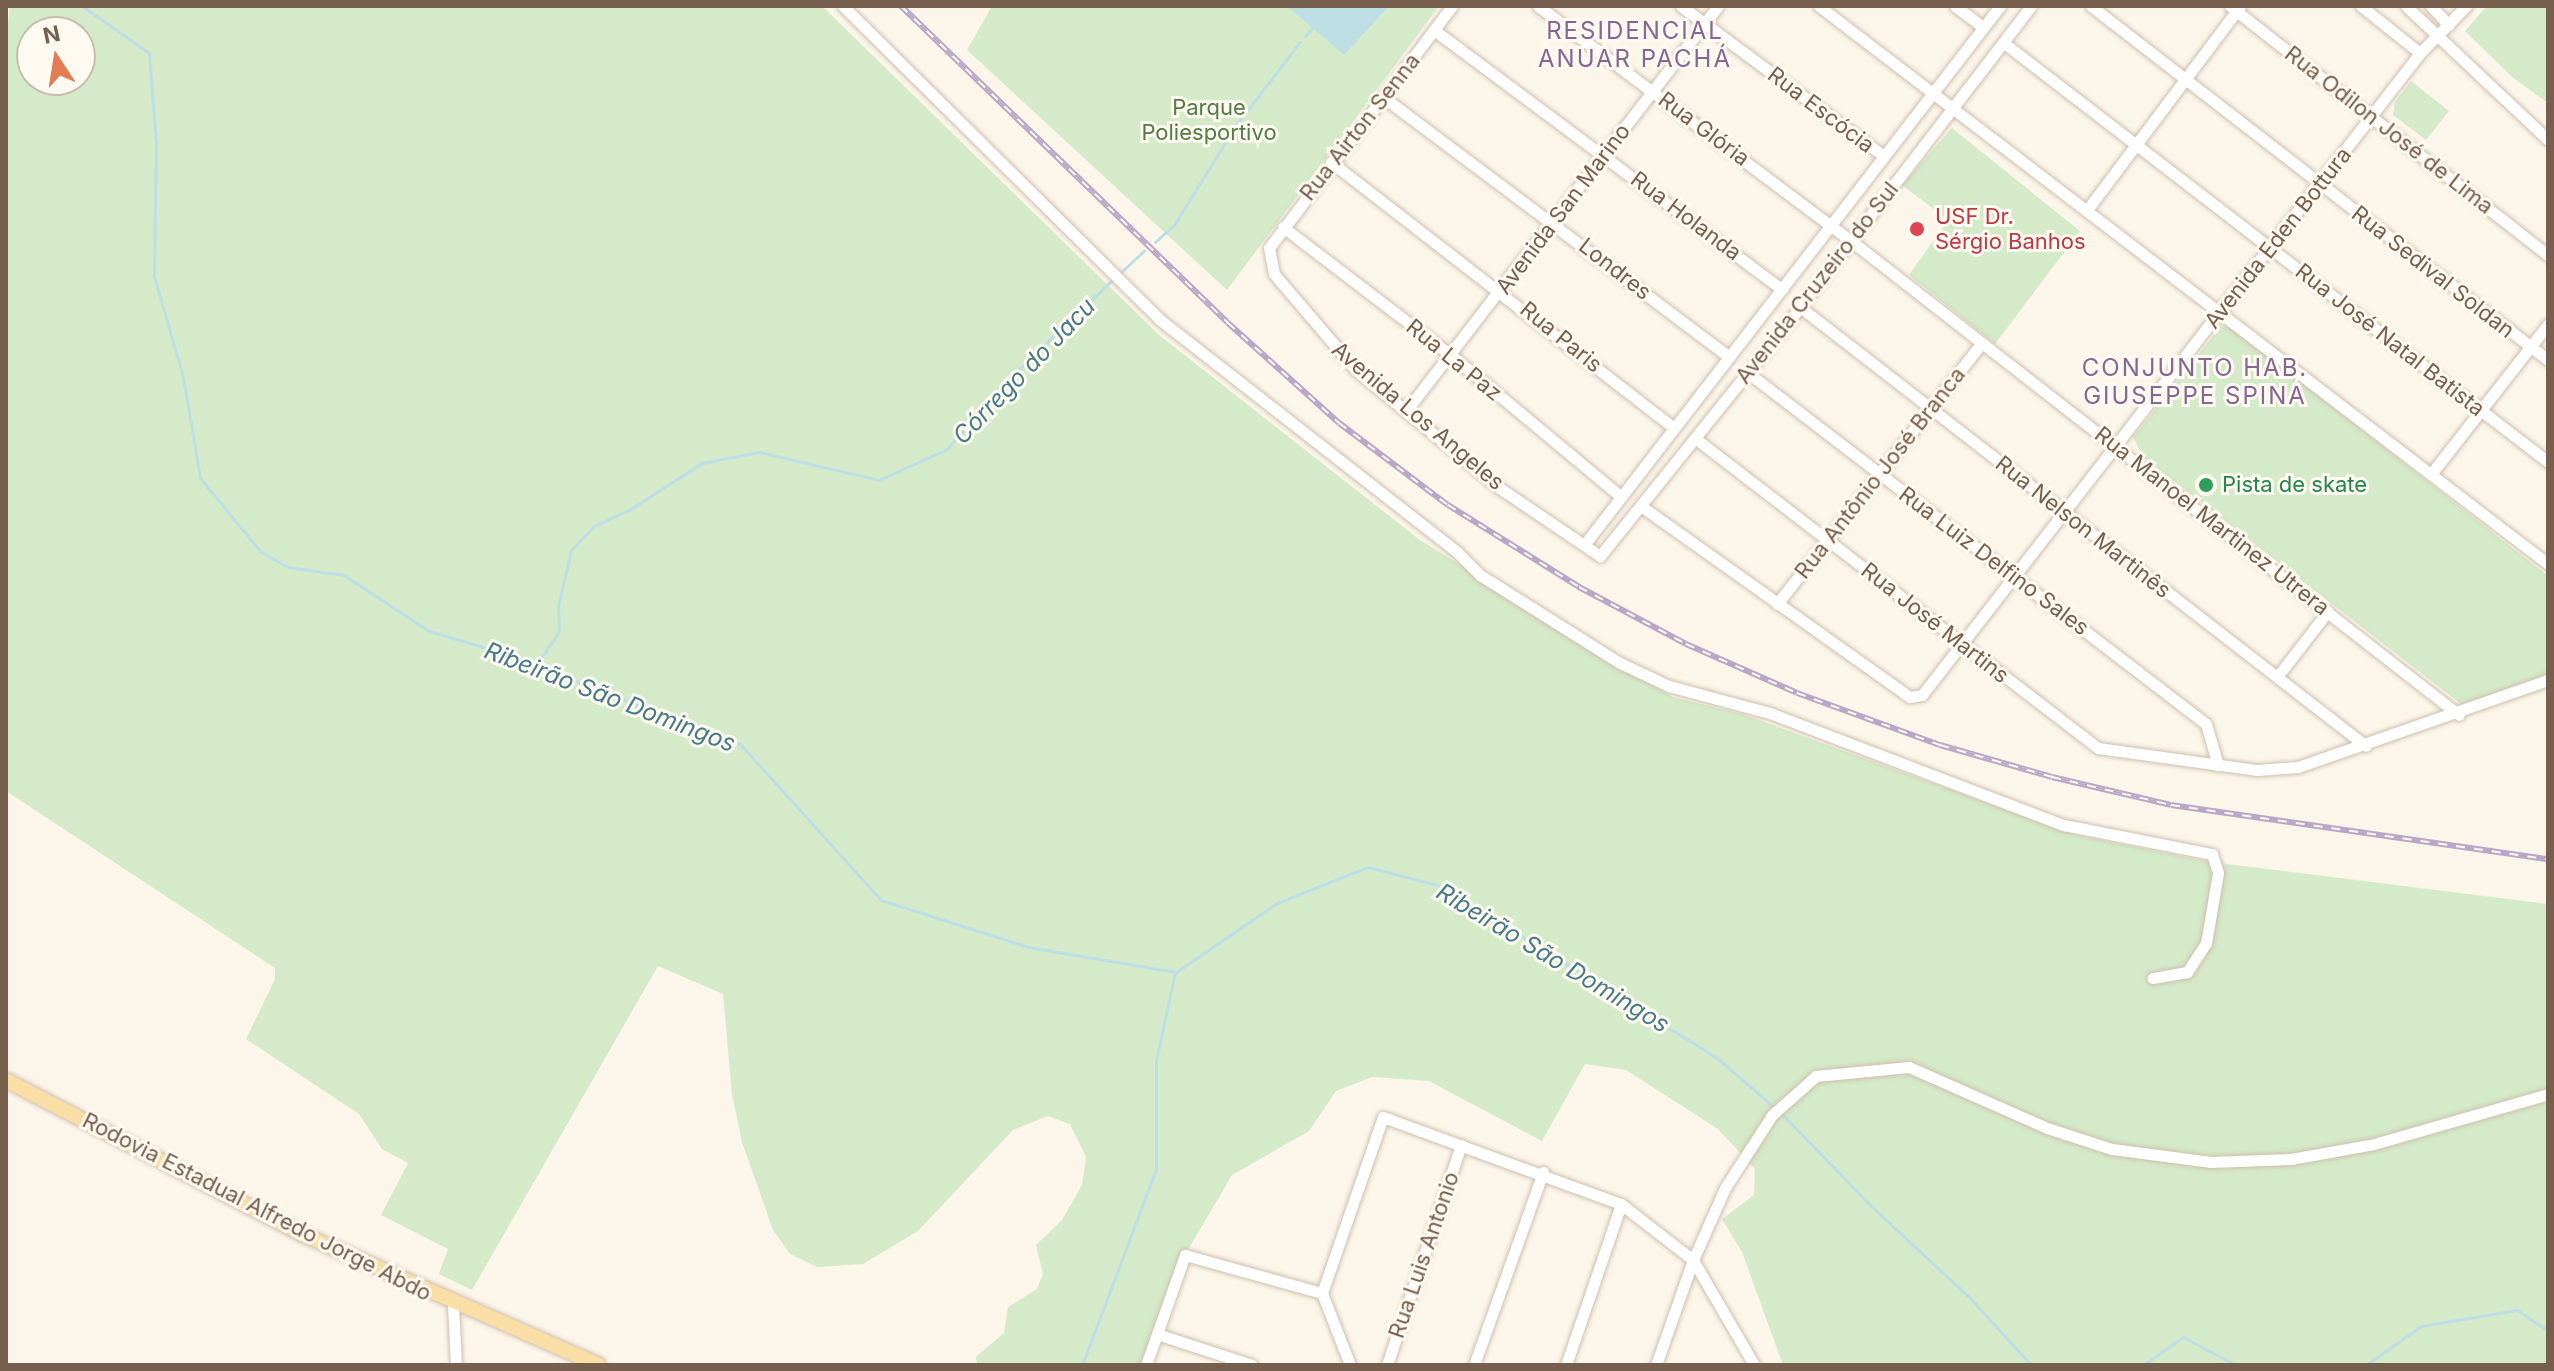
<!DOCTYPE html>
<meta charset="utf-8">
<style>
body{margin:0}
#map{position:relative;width:2554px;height:1371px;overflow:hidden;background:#fcf6ea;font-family:Inter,sans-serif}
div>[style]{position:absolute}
.green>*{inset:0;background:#d4eac8}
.water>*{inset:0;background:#bedee6}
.stream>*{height:3px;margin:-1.5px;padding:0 1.5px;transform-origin:1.5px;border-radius:1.5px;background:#bedee6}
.roads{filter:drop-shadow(0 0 2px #cfbfaf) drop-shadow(0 0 2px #cfbfaf)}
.minor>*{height:11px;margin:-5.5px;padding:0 5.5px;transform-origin:5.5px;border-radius:5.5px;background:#fff}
.major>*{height:14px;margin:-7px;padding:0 7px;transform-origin:7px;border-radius:7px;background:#f9dea5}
.rail>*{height:6px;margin-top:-3px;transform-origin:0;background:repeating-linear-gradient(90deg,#fffaf1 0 9px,#baa7c7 0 18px);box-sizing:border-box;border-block:2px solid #baa7c7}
.dots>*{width:22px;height:22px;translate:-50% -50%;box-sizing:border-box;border:4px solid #fffaf1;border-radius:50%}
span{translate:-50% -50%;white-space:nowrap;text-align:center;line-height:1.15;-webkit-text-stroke:6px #fffaf1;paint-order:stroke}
.park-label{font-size:22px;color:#527d45}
.street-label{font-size:22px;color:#775f4d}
.health-label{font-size:22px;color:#be3a42}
.left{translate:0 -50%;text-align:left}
.leisure-label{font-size:22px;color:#27864d}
.neighbourhood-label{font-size:24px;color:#866693;letter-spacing:2px}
.water-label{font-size:24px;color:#477a8a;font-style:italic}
.frame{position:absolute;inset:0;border:8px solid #775f4d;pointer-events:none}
.north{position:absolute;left:16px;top:16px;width:80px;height:80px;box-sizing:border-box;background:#fffaf1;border:2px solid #c9bcaf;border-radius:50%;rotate:348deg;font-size:22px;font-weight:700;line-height:32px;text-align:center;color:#775f4d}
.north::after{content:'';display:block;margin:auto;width:28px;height:36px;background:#e37b53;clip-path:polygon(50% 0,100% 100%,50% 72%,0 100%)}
</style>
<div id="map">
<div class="green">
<i style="clip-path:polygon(evenodd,10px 6px,822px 6px,1159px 335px,1420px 540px,1673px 697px,1742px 714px,2075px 835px,2211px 862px,2548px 904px,2548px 1365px,1783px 1365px,1742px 1252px,1722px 1219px,1754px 1195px,1755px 1169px,1718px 1129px,1626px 1070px,1585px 1064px,1542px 1141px,1429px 1081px,1372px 1077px,1336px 1091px,1309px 1131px,1232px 1175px,1185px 1255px,1146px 1365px,977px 1365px,976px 1357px,1004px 1333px,1008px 1307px,1037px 1289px,1043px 1274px,1036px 1245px,1062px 1220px,1082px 1185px,1086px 1157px,1070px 1124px,1048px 1116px,1013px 1130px,918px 1231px,863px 1264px,817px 1267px,790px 1254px,773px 1230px,742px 1142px,732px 1095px,723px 994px,658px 966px,472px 1290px,439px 1274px,448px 1249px,381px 1215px,408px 1163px,382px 1149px,359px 1114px,246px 1039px,275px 979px,275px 968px,6px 791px,6px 38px,10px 6px,32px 32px,80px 32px,80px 80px,32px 80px,32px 32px)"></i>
<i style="clip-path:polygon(992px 6px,1439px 6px,1227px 290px,967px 50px)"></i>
<i style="clip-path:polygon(2487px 6px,2548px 6px,2548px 103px,2512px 77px,2465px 31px)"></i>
<i style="clip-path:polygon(2411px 81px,2449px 111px,2426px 140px,2393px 115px,2395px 102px)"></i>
<i style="clip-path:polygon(1952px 128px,2080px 231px,1995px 344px,1909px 275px,1948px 220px,1902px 185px)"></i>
<i style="clip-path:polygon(2221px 326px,2231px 327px,2548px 576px,2548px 674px,2465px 707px,2143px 457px,2133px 437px)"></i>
</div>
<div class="water">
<i style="clip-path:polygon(1287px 6px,1389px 6px,1344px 55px)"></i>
</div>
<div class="stream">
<i style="left:82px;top:6px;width:82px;rotate:35deg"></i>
<i style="left:149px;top:53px;width:92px;rotate:85.6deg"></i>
<i style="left:156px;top:145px;width:131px;rotate:90.9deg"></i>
<i style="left:154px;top:276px;width:105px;rotate:74deg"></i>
<i style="left:183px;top:377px;width:102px;rotate:80.4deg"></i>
<i style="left:200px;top:478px;width:96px;rotate:50.5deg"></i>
<i style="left:261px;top:552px;width:31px;rotate:29deg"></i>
<i style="left:288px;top:567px;width:57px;rotate:8.1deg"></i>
<i style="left:344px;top:575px;width:102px;rotate:33.4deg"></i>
<i style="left:429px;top:631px;width:74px;rotate:16.5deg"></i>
<i style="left:500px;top:652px;width:257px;rotate:21deg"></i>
<i style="left:740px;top:744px;width:210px;rotate:47.9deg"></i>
<i style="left:881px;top:900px;width:154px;rotate:17.7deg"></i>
<i style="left:1028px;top:947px;width:150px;rotate:9.6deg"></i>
<i style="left:1176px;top:972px;width:122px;rotate:-34.3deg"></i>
<i style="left:1277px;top:903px;width:98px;rotate:-21.6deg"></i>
<i style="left:1368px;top:867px;width:75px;rotate:14.6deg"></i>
<i style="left:1441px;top:886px;width:324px;rotate:31.9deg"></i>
<i style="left:1716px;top:1057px;width:77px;rotate:40.8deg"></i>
<i style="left:1305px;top:36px;width:11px;rotate:-49deg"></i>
<i style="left:1155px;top:242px;width:25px;rotate:-42deg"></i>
<i style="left:1174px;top:225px;width:118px;rotate:-58.2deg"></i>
<i style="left:1236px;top:125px;width:105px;rotate:-52.4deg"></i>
<i style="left:1120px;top:273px;width:33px;rotate:-43deg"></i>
<i style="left:536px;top:666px;width:42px;rotate:-56.7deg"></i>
<i style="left:559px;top:631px;width:25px;rotate:-92deg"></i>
<i style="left:558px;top:606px;width:57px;rotate:-76.9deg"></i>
<i style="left:571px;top:550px;width:33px;rotate:-46deg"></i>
<i style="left:594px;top:526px;width:38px;rotate:-25deg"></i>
<i style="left:629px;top:510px;width:87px;rotate:-32.8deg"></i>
<i style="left:702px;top:463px;width:58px;rotate:-10.9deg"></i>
<i style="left:759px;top:452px;width:123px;rotate:13.1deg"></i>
<i style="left:879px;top:480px;width:75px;rotate:-24.5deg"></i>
<i style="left:947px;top:449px;width:99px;rotate:-48.3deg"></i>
<i style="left:1013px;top:375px;width:140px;rotate:-43.8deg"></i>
<i style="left:1780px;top:1112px;width:131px;rotate:45.9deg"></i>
<i style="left:1871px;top:1206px;width:137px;rotate:42.9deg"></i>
<i style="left:1971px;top:1299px;width:89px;rotate:47.7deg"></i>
<i style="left:1082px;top:1365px;width:210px;rotate:-69.3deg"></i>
<i style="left:1156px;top:1169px;width:109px;rotate:-90deg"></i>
<i style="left:1156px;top:1060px;width:90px;rotate:-77.8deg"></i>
<i style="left:2143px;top:1365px;width:49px;rotate:-35deg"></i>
<i style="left:2183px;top:1337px;width:60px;rotate:27.8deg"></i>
<i style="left:2366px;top:1365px;width:67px;rotate:-35.3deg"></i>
<i style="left:2421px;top:1326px;width:97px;rotate:-9.5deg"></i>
<i style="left:2517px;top:1310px;width:37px;rotate:34deg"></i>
</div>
<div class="roads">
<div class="minor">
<i style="left:843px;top:6px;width:445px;rotate:44.7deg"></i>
<i style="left:1159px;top:319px;width:378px;rotate:38deg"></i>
<i style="left:1457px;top:552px;width:33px;rotate:45deg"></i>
<i style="left:1480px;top:575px;width:165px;rotate:32.2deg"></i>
<i style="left:1620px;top:663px;width:54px;rotate:25.1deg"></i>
<i style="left:1669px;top:686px;width:105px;rotate:15deg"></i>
<i style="left:1770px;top:713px;width:315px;rotate:20.9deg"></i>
<i style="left:2064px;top:825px;width:151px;rotate:11.1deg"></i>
<i style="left:2212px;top:854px;width:20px;rotate:72deg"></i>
<i style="left:2218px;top:873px;width:71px;rotate:99.7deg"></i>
<i style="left:2206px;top:943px;width:35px;rotate:123deg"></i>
<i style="left:2187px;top:972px;width:35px;rotate:170deg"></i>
<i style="left:1452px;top:6px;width:303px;rotate:127.1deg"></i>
<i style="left:1269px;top:248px;width:26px;rotate:79deg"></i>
<i style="left:1274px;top:274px;width:126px;rotate:49.5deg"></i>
<i style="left:1356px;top:370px;width:184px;rotate:39.5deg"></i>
<i style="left:1498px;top:487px;width:123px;rotate:34.1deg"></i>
<i style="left:1600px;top:556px;width:319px;rotate:-51.2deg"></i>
<i style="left:1800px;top:307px;width:379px;rotate:-52.5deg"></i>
<i style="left:1538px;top:6px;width:390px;rotate:36.9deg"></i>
<i style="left:1850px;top:240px;width:772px;rotate:37.95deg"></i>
<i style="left:1681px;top:6px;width:252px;rotate:36.5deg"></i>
<i style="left:1819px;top:6px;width:918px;rotate:37.43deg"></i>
<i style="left:1955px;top:6px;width:35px;rotate:37deg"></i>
<i style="left:2091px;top:6px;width:578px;rotate:37.76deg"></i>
<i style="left:2230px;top:6px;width:404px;rotate:38.1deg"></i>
<i style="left:2361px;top:6px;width:75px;rotate:38.5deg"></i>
<i style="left:2406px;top:6px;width:195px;rotate:43.3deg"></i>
<i style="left:2431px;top:6px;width:26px;rotate:47deg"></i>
<i style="left:1434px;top:30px;width:434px;rotate:36.7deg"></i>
<i style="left:2004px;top:43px;width:687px;rotate:37.6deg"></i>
<i style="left:1383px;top:97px;width:433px;rotate:36.9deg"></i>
<i style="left:1331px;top:162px;width:434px;rotate:37.8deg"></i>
<i style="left:2087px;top:210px;width:255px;rotate:-53.1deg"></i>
<i style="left:1283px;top:227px;width:213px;rotate:37.4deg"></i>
<i style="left:1452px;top:356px;width:220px;rotate:39.8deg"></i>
<i style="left:1800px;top:307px;width:716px;rotate:37.8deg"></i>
<i style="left:1747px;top:372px;width:578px;rotate:37.48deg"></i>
<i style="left:2206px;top:724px;width:43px;rotate:73.7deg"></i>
<i style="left:1406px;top:411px;width:511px;rotate:-52.39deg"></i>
<i style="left:1696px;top:439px;width:507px;rotate:37.55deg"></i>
<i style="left:2098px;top:748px;width:161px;rotate:7.9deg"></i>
<i style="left:2257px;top:770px;width:41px;rotate:-4.2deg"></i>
<i style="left:2298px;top:767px;width:265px;rotate:-19.2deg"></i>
<i style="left:2431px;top:474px;width:190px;rotate:-52deg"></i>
<i style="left:1641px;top:506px;width:330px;rotate:35.4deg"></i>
<i style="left:1910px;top:697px;width:12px;rotate:-9deg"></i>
<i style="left:1922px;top:695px;width:813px;rotate:-52.2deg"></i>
<i style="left:2420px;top:53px;width:66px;rotate:-45.6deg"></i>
<i style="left:1584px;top:545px;width:681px;rotate:-52.34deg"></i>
<i style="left:1777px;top:604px;width:332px;rotate:-51.9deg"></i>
<i style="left:2277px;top:677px;width:83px;rotate:-52.3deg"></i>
<i style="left:1322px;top:1293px;width:186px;rotate:-70.9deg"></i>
<i style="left:1383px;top:1117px;width:253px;rotate:20.1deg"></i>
<i style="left:1621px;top:1204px;width:91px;rotate:37.9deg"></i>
<i style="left:1693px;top:1260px;width:121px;rotate:59.8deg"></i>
<i style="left:1322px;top:1293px;width:77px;rotate:68.7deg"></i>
<i style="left:453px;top:1304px;width:61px;rotate:87.2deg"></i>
<i style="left:1157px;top:1334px;width:100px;rotate:18.1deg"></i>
<i style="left:1146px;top:1365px;width:117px;rotate:-70.5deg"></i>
<i style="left:1185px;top:1255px;width:142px;rotate:15.5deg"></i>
<i style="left:1387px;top:1365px;width:232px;rotate:-71.4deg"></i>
<i style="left:1474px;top:1365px;width:205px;rotate:-70.3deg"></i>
<i style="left:1566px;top:1365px;width:170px;rotate:-71.1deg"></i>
<i style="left:1656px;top:1365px;width:111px;rotate:-70.6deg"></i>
<i style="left:1693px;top:1260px;width:79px;rotate:-66deg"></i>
<i style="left:1725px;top:1188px;width:87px;rotate:-57.2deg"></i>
<i style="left:1772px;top:1115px;width:59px;rotate:-41.6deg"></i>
<i style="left:1816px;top:1076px;width:93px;rotate:-5.5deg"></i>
<i style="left:1909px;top:1067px;width:151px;rotate:23.8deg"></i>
<i style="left:2047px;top:1128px;width:68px;rotate:17.9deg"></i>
<i style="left:2112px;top:1149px;width:100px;rotate:7.5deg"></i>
<i style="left:2211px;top:1162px;width:80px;rotate:-2.1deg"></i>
<i style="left:2291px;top:1159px;width:84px;rotate:-10.2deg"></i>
<i style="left:2374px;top:1144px;width:181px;rotate:-16deg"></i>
</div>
<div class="major">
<i style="left:6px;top:1080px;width:336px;rotate:27.5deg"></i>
<i style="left:304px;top:1235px;width:322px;rotate:23.8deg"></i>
</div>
</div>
<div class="rail">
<i style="left:901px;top:6px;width:455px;rotate:44.1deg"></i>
<i style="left:1228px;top:323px;width:149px;rotate:42deg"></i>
<i style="left:1339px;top:423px;width:136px;rotate:37deg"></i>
<i style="left:1448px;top:505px;width:155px;rotate:32deg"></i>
<i style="left:1579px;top:587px;width:121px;rotate:28deg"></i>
<i style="left:1686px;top:644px;width:121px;rotate:23.8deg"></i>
<i style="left:1797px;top:693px;width:152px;rotate:20deg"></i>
<i style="left:1940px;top:745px;width:116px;rotate:15.9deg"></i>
<i style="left:2052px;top:777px;width:122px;rotate:13.2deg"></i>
<i style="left:2171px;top:805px;width:381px;rotate:8.2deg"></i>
</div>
<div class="dots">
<i style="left:1917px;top:229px;background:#e0444e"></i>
<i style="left:2206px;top:485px;background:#2e9e5b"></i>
</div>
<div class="park-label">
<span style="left:1209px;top:120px">Parque<br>Poliesportivo</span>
</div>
<div class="street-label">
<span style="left:1821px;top:110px;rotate:37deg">Rua Escócia</span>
<span style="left:1360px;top:127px;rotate:-52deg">Rua Airton Senna</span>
<span style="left:1704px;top:129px;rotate:37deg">Rua Glória</span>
<span style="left:2389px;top:130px;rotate:38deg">Rua Odilon José de Lima</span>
<span style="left:1563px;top:209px;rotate:-53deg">Avenida San Marino</span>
<span style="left:1686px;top:216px;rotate:37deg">Rua Holanda</span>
<span style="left:2278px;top:238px;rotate:-52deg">Avenida Eden Bottura</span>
<span style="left:1615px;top:269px;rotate:38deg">Londres</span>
<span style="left:2433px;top:272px;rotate:38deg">Rua Sedival Soldan</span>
<span style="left:1817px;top:283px;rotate:-52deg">Avenida Cruzeiro do Sul</span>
<span style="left:1561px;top:337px;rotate:39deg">Rua Paris</span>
<span style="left:2390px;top:340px;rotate:38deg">Rua José Natal Batista</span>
<span style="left:1454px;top:360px;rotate:39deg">Rua La Paz</span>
<span style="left:1418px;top:416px;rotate:40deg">Avenida Los Angeles</span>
<span style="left:1880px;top:473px;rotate:-52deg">Rua Antônio José Branca</span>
<span style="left:2212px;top:521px;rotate:38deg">Rua Manoel Martinez Utrera</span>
<span style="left:2083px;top:527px;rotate:38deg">Rua Nelson Martinês</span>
<span style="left:1994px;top:561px;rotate:37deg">Rua Luiz Delfino Sales</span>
<span style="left:1935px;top:623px;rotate:38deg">Rua José Martins</span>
<span style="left:257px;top:1207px;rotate:27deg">Rodovia Estadual Alfredo Jorge Abdo</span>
<span style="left:1424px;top:1255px;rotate:-71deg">Rua Luis Antonio</span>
</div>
<div class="health-label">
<span class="left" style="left:1935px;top:229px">USF Dr.<br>Sérgio Banhos</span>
</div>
<div class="leisure-label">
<span class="left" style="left:2222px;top:485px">Pista de skate</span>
</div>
<div class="neighbourhood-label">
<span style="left:1635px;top:45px">RESIDENCIAL<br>ANUAR PACHÁ</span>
<span style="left:2195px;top:382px">CONJUNTO HAB.<br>GIUSEPPE SPINA</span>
</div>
<div class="water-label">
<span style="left:1024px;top:371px;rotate:-46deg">Córrego do Jacu</span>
<span style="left:610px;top:697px;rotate:21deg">Ribeirão São Domingos</span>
<span style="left:1553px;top:958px;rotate:31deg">Ribeirão São Domingos</span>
</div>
<div class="frame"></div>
<div class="north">N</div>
</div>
